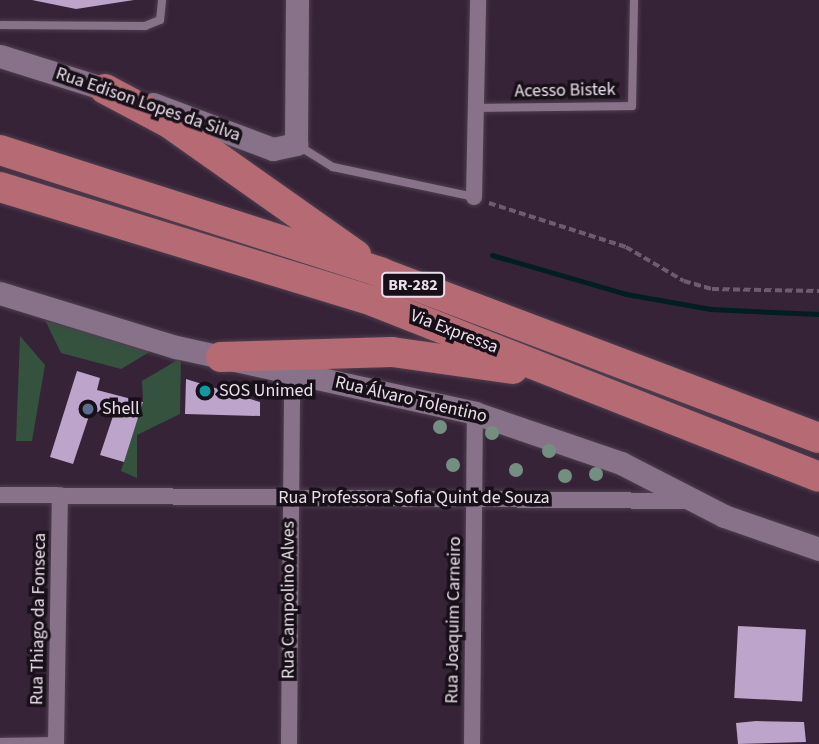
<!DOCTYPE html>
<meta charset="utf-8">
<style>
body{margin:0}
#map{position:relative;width:819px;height:744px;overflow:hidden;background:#362337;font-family:"Source Sans 3",sans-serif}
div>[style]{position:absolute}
.green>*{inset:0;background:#35523f}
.stream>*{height:5px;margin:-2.5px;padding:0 2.5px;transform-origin:2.5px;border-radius:2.5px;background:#011f23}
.building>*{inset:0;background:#bca4cb;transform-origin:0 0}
.path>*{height:3.5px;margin-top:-1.75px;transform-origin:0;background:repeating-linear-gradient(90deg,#6d5c6e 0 7px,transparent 0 10.5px)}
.roads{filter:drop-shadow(0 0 2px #4e3f4f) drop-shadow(0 0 2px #4e3f4f)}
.lane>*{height:8px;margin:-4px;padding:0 4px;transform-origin:4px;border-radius:4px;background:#887289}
.street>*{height:16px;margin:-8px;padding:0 8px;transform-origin:8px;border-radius:8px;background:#887289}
.secondary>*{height:23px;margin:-11.5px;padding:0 11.5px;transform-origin:11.5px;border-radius:11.5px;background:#887289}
.highway>*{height:30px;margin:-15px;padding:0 15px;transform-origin:15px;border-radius:15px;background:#b66b74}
.trees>*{width:14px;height:14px;margin:-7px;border-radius:50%;background:#748f81}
.dots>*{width:19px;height:19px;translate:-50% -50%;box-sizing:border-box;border:4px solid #181019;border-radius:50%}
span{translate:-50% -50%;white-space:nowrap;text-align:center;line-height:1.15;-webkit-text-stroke:7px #181019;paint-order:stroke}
.shield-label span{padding:2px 5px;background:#181019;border:2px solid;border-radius:5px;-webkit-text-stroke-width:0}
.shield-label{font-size:16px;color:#ebdfeb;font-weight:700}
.street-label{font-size:18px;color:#ebdfeb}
.poi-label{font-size:18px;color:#ebdfeb}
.left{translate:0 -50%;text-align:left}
</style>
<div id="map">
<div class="green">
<i style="clip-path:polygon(45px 320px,153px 350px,121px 369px,61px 353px)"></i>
<i style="clip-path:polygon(20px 336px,45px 365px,32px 441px,16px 441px)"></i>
<i style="clip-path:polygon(181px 358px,180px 414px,137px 435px,137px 478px,121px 471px,143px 402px,142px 381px)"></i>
</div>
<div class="stream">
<i style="left:492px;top:255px;width:140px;rotate:16.2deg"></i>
<i style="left:626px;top:294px;width:86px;rotate:10deg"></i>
<i style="left:711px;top:309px;width:108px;rotate:2.7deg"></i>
</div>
<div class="building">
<i style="clip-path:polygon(32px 0,134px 0,76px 9px)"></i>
<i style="clip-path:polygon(77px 371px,100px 378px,97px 390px,143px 402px,124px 462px,100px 455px,113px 416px,91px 410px,73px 464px,50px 457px)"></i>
<i style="clip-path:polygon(186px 379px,260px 402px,260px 416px,185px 414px)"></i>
<i style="left:738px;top:626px;width:68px;height:72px;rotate:3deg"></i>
<i style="clip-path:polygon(756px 721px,804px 722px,806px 742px,738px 744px,736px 723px)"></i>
</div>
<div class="path">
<i style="left:489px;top:203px;width:144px;rotate:17.8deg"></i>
<i style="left:626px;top:247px;width:67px;rotate:30.4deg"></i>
<i style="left:684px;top:281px;width:29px;rotate:16deg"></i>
<i style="left:712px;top:289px;width:107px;rotate:1.1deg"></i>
</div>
<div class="roads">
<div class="lane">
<i style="left:0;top:25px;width:145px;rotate:0.4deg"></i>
<i style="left:145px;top:26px;width:16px;rotate:-22deg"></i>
<i style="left:160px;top:20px;width:20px;rotate:-84deg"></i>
<i style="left:476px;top:108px;width:156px;rotate:-0.7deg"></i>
<i style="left:632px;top:106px;width:106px;rotate:-88.9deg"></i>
<i style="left:299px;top:146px;width:40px;rotate:32deg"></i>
<i style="left:333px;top:167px;width:144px;rotate:12deg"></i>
<i style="left:0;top:742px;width:56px;rotate:-1deg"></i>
</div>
<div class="street">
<i style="left:474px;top:197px;width:197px;rotate:-88.8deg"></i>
<i style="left:0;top:495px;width:691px;rotate:0.5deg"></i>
<i style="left:56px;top:744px;width:249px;rotate:-89.1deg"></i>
<i style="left:289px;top:744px;width:372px;rotate:-89.5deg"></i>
<i style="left:472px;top:744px;width:331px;rotate:-89.5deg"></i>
</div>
<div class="secondary">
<i style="left:0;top:56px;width:127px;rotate:17.4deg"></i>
<i style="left:153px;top:104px;width:128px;rotate:20.6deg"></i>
<i style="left:273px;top:149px;width:24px;rotate:-12deg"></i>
<i style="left:296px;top:144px;width:144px;rotate:-89.6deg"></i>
<i style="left:0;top:293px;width:184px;rotate:17.1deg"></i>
<i style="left:176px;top:347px;width:306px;rotate:12.4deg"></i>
<i style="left:475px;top:413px;width:154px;rotate:18.9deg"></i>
<i style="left:621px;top:463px;width:116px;rotate:27.2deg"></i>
<i style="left:724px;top:516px;width:101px;rotate:19.2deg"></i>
</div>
<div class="highway">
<i style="left:105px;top:89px;width:72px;rotate:28deg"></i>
<i style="left:169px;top:123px;width:229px;rotate:35.2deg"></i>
<i style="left:0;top:150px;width:401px;rotate:17.8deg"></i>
<i style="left:382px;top:273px;width:467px;rotate:20.7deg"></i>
<i style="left:0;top:187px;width:392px;rotate:17deg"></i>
<i style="left:375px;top:302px;width:477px;rotate:21.5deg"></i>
<i style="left:221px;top:357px;width:171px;rotate:-1.7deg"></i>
<i style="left:392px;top:352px;width:122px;rotate:8deg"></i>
</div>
</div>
<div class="trees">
<i style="left:440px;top:427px"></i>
<i style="left:492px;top:433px"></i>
<i style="left:549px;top:451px"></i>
<i style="left:453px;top:465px"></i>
<i style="left:516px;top:470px"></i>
<i style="left:596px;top:474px"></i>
<i style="left:565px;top:476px"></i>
</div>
<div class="dots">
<i style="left:205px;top:391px;background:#0f9aa8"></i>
<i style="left:88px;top:409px;background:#5c6f8a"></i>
</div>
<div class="shield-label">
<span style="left:413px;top:285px">BR-282</span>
</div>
<div class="street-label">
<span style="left:565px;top:91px;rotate:-1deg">Acesso Bistek</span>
<span style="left:148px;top:105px;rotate:19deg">Rua Edison Lopes da Silva</span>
<span style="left:454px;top:332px;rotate:21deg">Via Expressa</span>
<span style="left:411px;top:400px;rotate:13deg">Rua Álvaro Tolentino</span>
<span style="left:414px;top:498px">Rua Professora Sofia Quint de Souza</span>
<span style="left:289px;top:600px;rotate:-90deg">Rua Campolino Alves</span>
<span style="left:39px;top:619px;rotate:-89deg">Rua Thiago da Fonseca</span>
<span style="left:454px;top:620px;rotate:-89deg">Rua Joaquim Carneiro</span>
</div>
<div class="poi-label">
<span class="left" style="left:219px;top:391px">SOS Unimed</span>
<span class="left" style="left:102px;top:409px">Shell</span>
</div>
</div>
